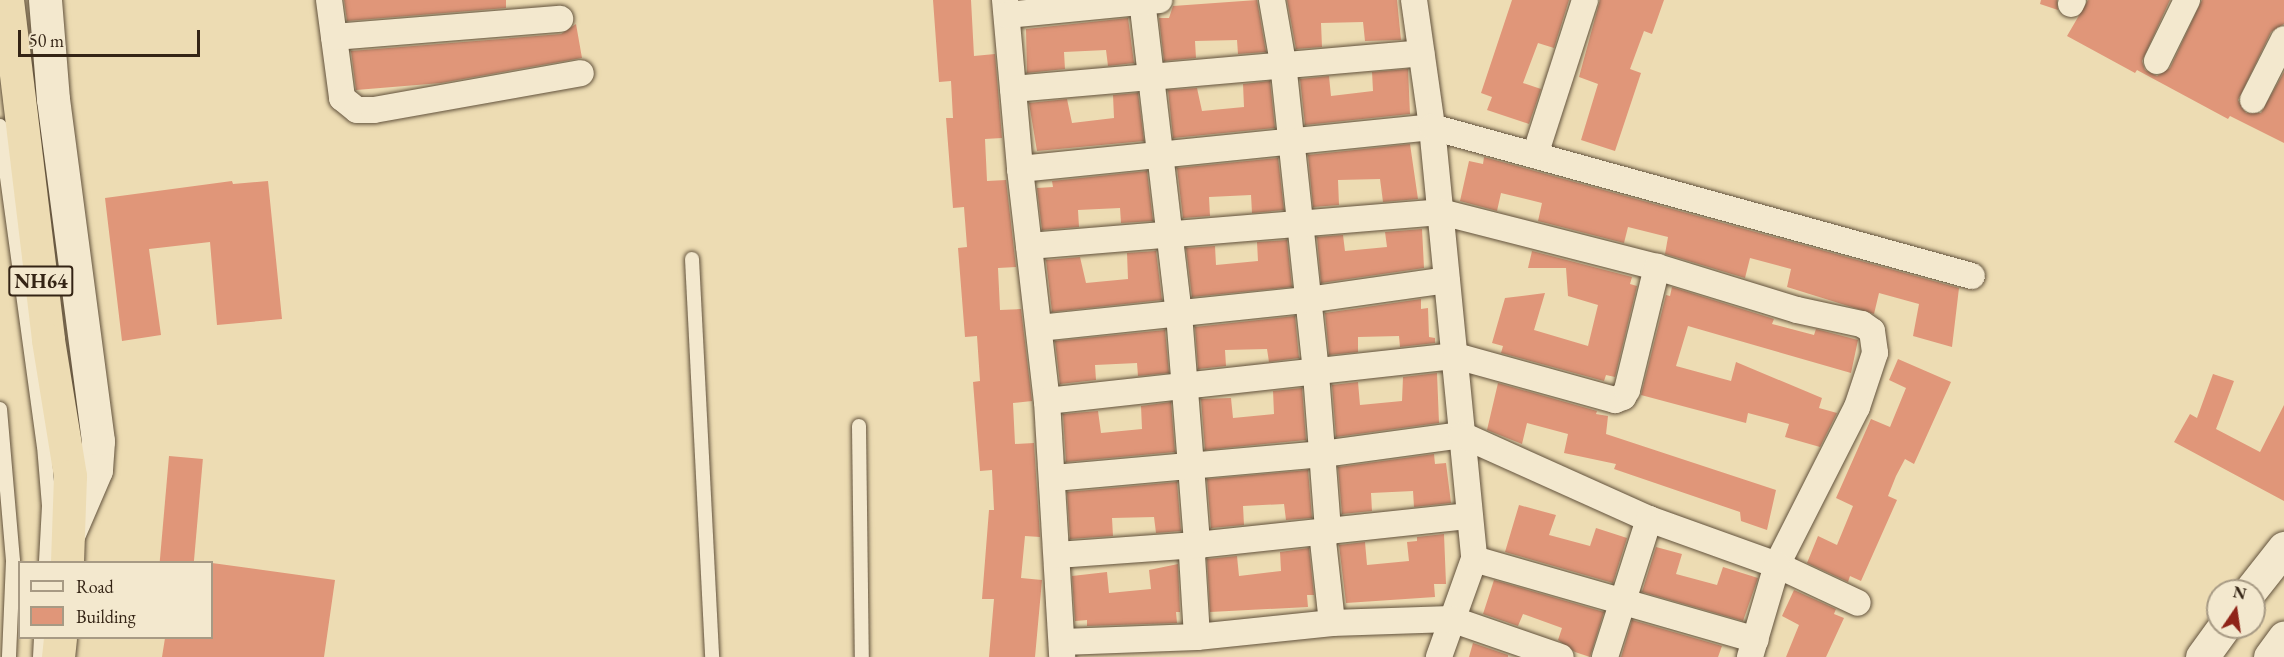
<!DOCTYPE html>
<style>
body{margin:0}
#map{position:relative;width:2284px;height:657px;overflow:hidden;background:#eddcb3;font-family:"EB Garamond",serif}
div>[style]{position:absolute}
.building>*{inset:0;background:#e09679;transform-origin:0 0}
.roads{filter:drop-shadow(0 0 2px #62523c) drop-shadow(0 0 2px #62523c)}
.lane>*{height:14px;margin:-7px;padding:0 7px;transform-origin:7px;border-radius:7px;background:#f3e8ce}
.street>*{height:26px;margin:-13px;padding:0 13px;transform-origin:13px;border-radius:13px;background:#f3e8ce}
.secondary>*{height:33px;margin:-16.5px;padding:0 16.5px;transform-origin:16.5px;border-radius:16.5px;background:#f3e8ce}
.highway>*{height:33px;margin:-16.5px;padding:0 16.5px;transform-origin:16.5px;border-radius:16.5px;background:#eddcb3}
span{translate:-50% -50%;white-space:nowrap;text-align:center;line-height:1.15;-webkit-text-stroke:4.5px #f3e8ce;paint-order:stroke}
.shield-label span{padding:2px 4px;background:#f3e8ce;border:2px solid;border-radius:4px;-webkit-text-stroke-width:0}
.shield-label{font-size:20px;color:#342415;font-weight:700}
.legend{position:absolute;left:18px;top:561px;width:195px;height:78px;box-sizing:border-box;background:#f3e8ce;border:2px solid #a79a84;margin:0;padding:8px 10px;list-style:none;font-size:18px;color:#342415}
.legend li{display:flex;align-items:center;gap:12px;height:30px}
.legend b{width:30px;border:2px solid #a79a84}
.north{position:absolute;left:2206px;top:579px;width:60px;height:60px;box-sizing:border-box;background:#f3e8ce;border:2px solid #a79a84;border-radius:50%;rotate:13deg;font-size:16px;font-weight:700;line-height:24px;text-align:center;color:#342415}
.north::after{content:'';display:block;margin:auto;width:21px;height:27px;background:#8f2418;clip-path:polygon(50% 0,100% 100%,50% 72%,0 100%)}
.scale{position:absolute;left:18px;top:30px;width:182px;height:27px;box-sizing:border-box;border:3px solid #342415;border-top:0;padding-left:8px;font-size:18px;line-height:21px;white-space:nowrap;color:#342415;-webkit-text-stroke:4px #f3e8ce;paint-order:stroke}
</style>
<div id="map">
<div class="building">
<i style="clip-path:polygon(344px 0,506px 0,506px 8px,347px 21px)"></i>
<i style="clip-path:polygon(933px 0,971px 0,974px 56px,995px 54px,1002px 138px,985px 139px,987px 181px,1006px 180px,1016px 267px,998px 268px,1000px 310px,1021px 309px,1032px 401px,1013px 403px,1015px 444px,1034px 443px,1040px 537px,1025px 536px,1021px 578px,1042px 580px,1035px 657px,989px 657px,994px 599px,982px 599px,989px 510px,994px 510px,992px 470px,980px 471px,973px 382px,980px 381px,977px 336px,965px 337px,958px 248px,967px 247px,964px 207px,953px 208px,946px 118px,953px 118px,951px 81px,939px 82px)"></i>
<i style="clip-path:polygon(1257px 0,1266px 52px,1238px 54px,1237px 40px,1195px 41px,1196px 58px,1164px 61px,1159px 18px,1169px 18px,1173px 6px)"></i>
<i style="clip-path:polygon(1287px 0,1397px 0,1401px 40px,1365px 41px,1363px 22px,1321px 23px,1322px 47px,1296px 49px)"></i>
<i style="clip-path:polygon(1512px 0,1569px 0,1554px 48px,1538px 43px,1523px 83px,1541px 89px,1529px 124px,1487px 110px,1492px 97px,1481px 93px)"></i>
<i style="clip-path:polygon(1600px 0,1664px 0,1652px 34px,1644px 31px,1630px 69px,1641px 73px,1615px 151px,1581px 140px,1598px 84px,1579px 77px)"></i>
<i style="clip-path:polygon(2041px 0,2057px 0,2058px 10px,2040px 4px)"></i>
<i style="clip-path:polygon(2088px 0,2170px 0,2142px 61px,2145px 70px,2157px 76px,2170px 68px,2202px 0,2284px 0,2284px 24px,2271px 32px,2238px 100px,2246px 113px,2261px 113px,2284px 72px,2284px 143px,2230px 116px,2228px 119px,2137px 70px,2135px 73px,2067px 36px)"></i>
<i style="clip-path:polygon(1128px 18px,1134px 63px,1108px 66px,1106px 50px,1064px 52px,1065px 69px,1027px 73px,1026px 29px)"></i>
<i style="clip-path:polygon(576px 24px,582px 58px,441px 83px,356px 90px,351px 51px,561px 34px)"></i>
<i style="clip-path:polygon(1408px 69px,1410px 114px,1305px 125px,1300px 79px,1329px 76px,1331px 96px,1373px 91px,1372px 72px)"></i>
<i style="clip-path:polygon(1270px 81px,1275px 128px,1173px 138px,1168px 90px,1197px 88px,1202px 111px,1244px 107px,1243px 84px)"></i>
<i style="clip-path:polygon(1138px 93px,1144px 141px,1037px 151px,1029px 103px,1067px 99px,1072px 123px,1114px 118px,1113px 95px)"></i>
<i style="clip-path:polygon(1410px 144px,1418px 199px,1383px 202px,1380px 179px,1338px 180px,1339px 205px,1313px 207px,1308px 155px)"></i>
<i style="clip-path:polygon(1484px 157px,1959px 288px,1952px 347px,1913px 336px,1919px 304px,1879px 293px,1874px 314px,1787px 287px,1791px 269px,1750px 258px,1745px 278px,1665px 254px,1668px 237px,1628px 227px,1624px 243px,1538px 221px,1542px 203px,1501px 193px,1497px 211px,1460px 201px,1469px 161px,1483px 164px)"></i>
<i style="clip-path:polygon(1278px 158px,1284px 210px,1252px 213px,1251px 195px,1209px 197px,1210px 216px,1183px 218px,1177px 168px)"></i>
<i style="clip-path:polygon(1147px 171px,1153px 221px,1121px 223px,1120px 208px,1078px 210px,1079px 227px,1042px 230px,1037px 188px,1053px 187px,1052px 181px)"></i>
<i style="clip-path:polygon(232px 181px,233px 184px,268px 181px,282px 319px,217px 325px,210px 242px,149px 249px,161px 335px,122px 341px,105px 198px)"></i>
<i style="clip-path:polygon(1422px 229px,1424px 268px,1321px 283px,1317px 237px,1343px 235px,1345px 251px,1387px 247px,1385px 232px)"></i>
<i style="clip-path:polygon(1287px 240px,1292px 287px,1192px 297px,1186px 248px,1215px 246px,1216px 265px,1258px 261px,1257px 242px)"></i>
<i style="clip-path:polygon(1156px 251px,1162px 300px,1052px 312px,1046px 260px,1080px 257px,1086px 283px,1128px 279px,1127px 253px)"></i>
<i style="clip-path:polygon(1532px 251px,1632px 277px,1630px 284px,1637px 286px,1615px 377px,1606px 375px,1604px 381px,1501px 353px,1503px 346px,1492px 343px,1505px 298px,1545px 293px,1534px 330px,1588px 346px,1598px 305px,1568px 296px,1566px 268px,1528px 268px)"></i>
<i style="clip-path:polygon(1672px 287px,1774px 319px,1772px 324px,1814px 335px,1816px 329px,1858px 340px,1851px 373px,1688px 326px,1676px 366px,1731px 381px,1736px 362px,1822px 398px,1819px 408px,1837px 413px,1820px 447px,1785px 437px,1789px 424px,1748px 413px,1746px 423px,1641px 395px,1666px 295px,1670px 296px)"></i>
<i style="clip-path:polygon(1421px 299px,1421px 309px,1428px 308px,1429px 337px,1435px 338px,1435px 343px,1400px 347px,1399px 336px,1358px 337px,1358px 352px,1329px 355px,1325px 313px)"></i>
<i style="clip-path:polygon(1295px 316px,1299px 358px,1269px 362px,1267px 349px,1225px 350px,1226px 366px,1198px 369px,1195px 327px)"></i>
<i style="clip-path:polygon(1165px 330px,1169px 373px,1138px 376px,1137px 363px,1095px 365px,1096px 380px,1060px 384px,1055px 341px)"></i>
<i style="clip-path:polygon(1898px 359px,1951px 382px,1914px 464px,1905px 459px,1896px 476px,1888px 496px,1897px 500px,1861px 581px,1850px 576px,1848px 582px,1807px 563px,1818px 536px,1837px 545px,1853px 506px,1836px 498px,1871px 419px,1890px 427px,1906px 388px,1889px 380px)"></i>
<i style="clip-path:polygon(1437px 373px,1439px 423px,1336px 437px,1332px 385px,1358px 382px,1360px 405px,1402px 401px,1403px 377px)"></i>
<i style="clip-path:polygon(2213px 374px,2234px 381px,2216px 429px,2260px 452px,2284px 405px,2284px 501px,2174px 442px,2190px 414px,2197px 418px)"></i>
<i style="clip-path:polygon(1498px 383px,1597px 411px,1596px 414px,1608px 416px,1606px 434px,1776px 490px,1767px 530px,1741px 521px,1740px 512px,1614px 469px,1616px 464px,1564px 453px,1568px 434px,1527px 423px,1522px 444px,1487px 430px)"></i>
<i style="clip-path:polygon(1302px 388px,1306px 440px,1205px 450px,1201px 399px,1231px 398px,1233px 418px,1274px 414px,1273px 391px)"></i>
<i style="clip-path:polygon(1171px 402px,1175px 452px,1066px 462px,1063px 414px,1098px 411px,1101px 433px,1142px 429px,1141px 406px)"></i>
<i style="clip-path:polygon(1434px 454px,1435px 464px,1446px 463px,1451px 503px,1414px 507px,1413px 491px,1371px 493px,1372px 511px,1342px 514px,1338px 467px)"></i>
<i style="left:169px;top:456px;width:34px;height:106px;rotate:5deg"></i>
<i style="clip-path:polygon(1308px 470px,1312px 518px,1286px 520px,1284px 504px,1243px 506px,1244px 525px,1211px 528px,1207px 479px)"></i>
<i style="clip-path:polygon(1177px 482px,1181px 531px,1156px 533px,1154px 517px,1112px 518px,1113px 536px,1070px 539px,1067px 492px)"></i>
<i style="clip-path:polygon(1519px 505px,1556px 515px,1549px 535px,1590px 546px,1596px 528px,1627px 538px,1613px 583px,1505px 552px)"></i>
<i style="clip-path:polygon(1444px 534px,1446px 584px,1434px 584px,1435px 597px,1346px 603px,1339px 545px,1365px 542px,1367px 565px,1409px 561px,1407px 542px,1417px 541px,1417px 537px)"></i>
<i style="clip-path:polygon(1656px 547px,1682px 554px,1676px 574px,1717px 585px,1723px 567px,1758px 578px,1743px 621px,1642px 592px)"></i>
<i style="clip-path:polygon(1309px 548px,1314px 595px,1307px 595px,1308px 607px,1210px 612px,1207px 559px,1237px 556px,1239px 576px,1281px 571px,1280px 552px)"></i>
<i style="clip-path:polygon(212px 563px,335px 580px,324px 657px,162px 657px,165px 638px,212px 638px)"></i>
<i style="clip-path:polygon(1178px 564px,1180px 612px,1176px 612px,1177px 623px,1087px 626px,1087px 620px,1075px 621px,1072px 576px,1107px 572px,1109px 593px,1151px 589px,1149px 570px)"></i>
<i style="clip-path:polygon(1494px 580px,1604px 612px,1590px 657px,1575px 652px,1558px 640px,1562px 628px,1523px 614px,1518px 626px,1483px 614px)"></i>
<i style="clip-path:polygon(1794px 590px,1836px 609px,1834px 614px,1844px 618px,1826px 657px,1786px 657px,1799px 625px,1782px 616px)"></i>
<i style="clip-path:polygon(1632px 620px,1722px 646px,1718px 657px,1621px 657px)"></i>
<i style="clip-path:polygon(1473px 643px,1508px 655px,1508px 657px,1469px 657px)"></i>
</div>
<div class="roads">
<div class="lane">
<i style="left:0;top:126px;width:323px;rotate:82.2deg"></i>
<i style="left:44px;top:446px;width:60px;rotate:85.2deg"></i>
<i style="left:49px;top:506px;width:56px;rotate:93.1deg"></i>
<i style="left:692px;top:259px;width:399px;rotate:87.1deg"></i>
<i style="left:0;top:409px;width:153px;rotate:85.1deg"></i>
<i style="left:13px;top:561px;width:96px;rotate:92.4deg"></i>
<i style="left:859px;top:426px;width:231px;rotate:89.3deg"></i>
<i style="left:40px;top:657px;width:19px;rotate:-87deg"></i>
</div>
<div class="street">
<i style="left:329px;top:0;width:99px;rotate:82.4deg"></i>
<i style="left:342px;top:98px;width:19px;rotate:39deg"></i>
<i style="left:357px;top:110px;width:17px"></i>
<i style="left:374px;top:110px;width:210px;rotate:-10.1deg"></i>
<i style="left:1005px;top:0;width:170px;rotate:84.9deg"></i>
<i style="left:1020px;top:169px;width:234px;rotate:83.4deg"></i>
<i style="left:1047px;top:401px;width:256px;rotate:86.6deg"></i>
<i style="left:1142px;top:0;width:316px;rotate:83.3deg"></i>
<i style="left:1179px;top:314px;width:232px;rotate:85.5deg"></i>
<i style="left:1197px;top:545px;width:11px;rotate:117deg"></i>
<i style="left:1192px;top:555px;width:82px;rotate:86.5deg"></i>
<i style="left:1272px;top:0;width:64px;rotate:80.1deg"></i>
<i style="left:1283px;top:63px;width:313px;rotate:83.9deg"></i>
<i style="left:1316px;top:374px;width:157px;rotate:85.6deg"></i>
<i style="left:1328px;top:531px;width:11px;rotate:117deg"></i>
<i style="left:1323px;top:541px;width:82px;rotate:83.7deg"></i>
<i style="left:1414px;top:0;width:128px;rotate:81.9deg"></i>
<i style="left:1432px;top:127px;width:434px;rotate:84.4deg"></i>
<i style="left:1474px;top:559px;width:104px;rotate:109.7deg"></i>
<i style="left:2071px;top:4px;width:4px;rotate:-63deg"></i>
<i style="left:1007px;top:15px;width:153px;rotate:-5.6deg"></i>
<i style="left:334px;top:37px;width:227px;rotate:-4.6deg"></i>
<i style="left:2157px;top:61px;width:68px;rotate:-63.8deg"></i>
<i style="left:1013px;top:89px;width:410px;rotate:-5deg"></i>
<i style="left:2253px;top:100px;width:68px;rotate:-63.1deg"></i>
<i style="left:1535px;top:155px;width:163px;rotate:-72.1deg"></i>
<i style="left:1020px;top:169px;width:414px;rotate:-5.8deg"></i>
<i style="left:1432px;top:127px;width:560px;rotate:15.43deg"></i>
<i style="left:1029px;top:246px;width:413px;rotate:-4.7deg"></i>
<i style="left:1441px;top:212px;width:223px;rotate:14.3deg"></i>
<i style="left:1657px;top:267px;width:146px;rotate:17.1deg"></i>
<i style="left:1797px;top:310px;width:66px;rotate:12.2deg"></i>
<i style="left:1862px;top:324px;width:12px;rotate:35deg"></i>
<i style="left:1872px;top:331px;width:22px;rotate:82deg"></i>
<i style="left:1875px;top:353px;width:57px;rotate:108.4deg"></i>
<i style="left:1857px;top:407px;width:177px;rotate:116.9deg"></i>
<i style="left:1777px;top:565px;width:89px;rotate:25.1deg"></i>
<i style="left:1039px;top:328px;width:269px;rotate:-6deg"></i>
<i style="left:1307px;top:300px;width:141px;rotate:-8.1deg"></i>
<i style="left:1047px;top:401px;width:411px;rotate:-6.3deg"></i>
<i style="left:1456px;top:356px;width:165px;rotate:15.5deg"></i>
<i style="left:1615px;top:400px;width:9px;rotate:-21deg"></i>
<i style="left:1623px;top:397px;width:8px;rotate:-60deg"></i>
<i style="left:1627px;top:390px;width:127px;rotate:-76.3deg"></i>
<i style="left:1054px;top:478px;width:270px;rotate:-5.1deg"></i>
<i style="left:1323px;top:454px;width:140px;rotate:-7.8deg"></i>
<i style="left:1462px;top:435px;width:205px;rotate:24.2deg"></i>
<i style="left:1649px;top:519px;width:136px;rotate:19.8deg"></i>
<i style="left:1777px;top:565px;width:96px;rotate:106.4deg"></i>
<i style="left:1057px;top:555px;width:140px;rotate:-4.1deg"></i>
<i style="left:1197px;top:545px;width:274px;rotate:-6.1deg"></i>
<i style="left:1474px;top:559px;width:293px;rotate:16deg"></i>
<i style="left:1062px;top:642px;width:135px;rotate:-2.1deg"></i>
<i style="left:1197px;top:637px;width:136px;rotate:-5.9deg"></i>
<i style="left:1332px;top:623px;width:119px;rotate:-1.9deg"></i>
<i style="left:1451px;top:619px;width:116px;rotate:19.1deg"></i>
<i style="left:1605px;top:657px;width:145px;rotate:-72.3deg"></i>
</div>
<div class="secondary">
<i style="left:45px;top:0;width:99px;rotate:85.4deg"></i>
<i style="left:53px;top:99px;width:345px;rotate:82.5deg"></i>
<i style="left:98px;top:441px;width:29px;rotate:94deg"></i>
<i style="left:96px;top:470px;width:71px;rotate:113.3deg"></i>
<i style="left:2250px;top:591px;width:55px;rotate:-51.7deg"></i>
<i style="left:2202px;top:657px;width:37px;rotate:-54deg"></i>
<i style="left:2270px;top:657px;width:24px;rotate:-54deg"></i>
</div>
<div class="highway">
<i style="left:7px;top:0;width:342px;rotate:83.1deg"></i>
<i style="left:48px;top:340px;width:138px;rotate:80.8deg"></i>
<i style="left:70px;top:476px;width:86px;rotate:92deg"></i>
<i style="left:58px;top:657px;width:19px;rotate:-84deg"></i>
</div>
</div>
<div class="shield-label">
<span style="left:41px;top:281px">NH64</span>
</div>
<ul class="legend">
<li><b style="height:8px;background:#f3e8ce"></b>Road</li>
<li><b style="height:16px;background:#e09679"></b>Building</li>
</ul>
<div class="north">N</div>
<div class="scale">50 m</div>
</div>
